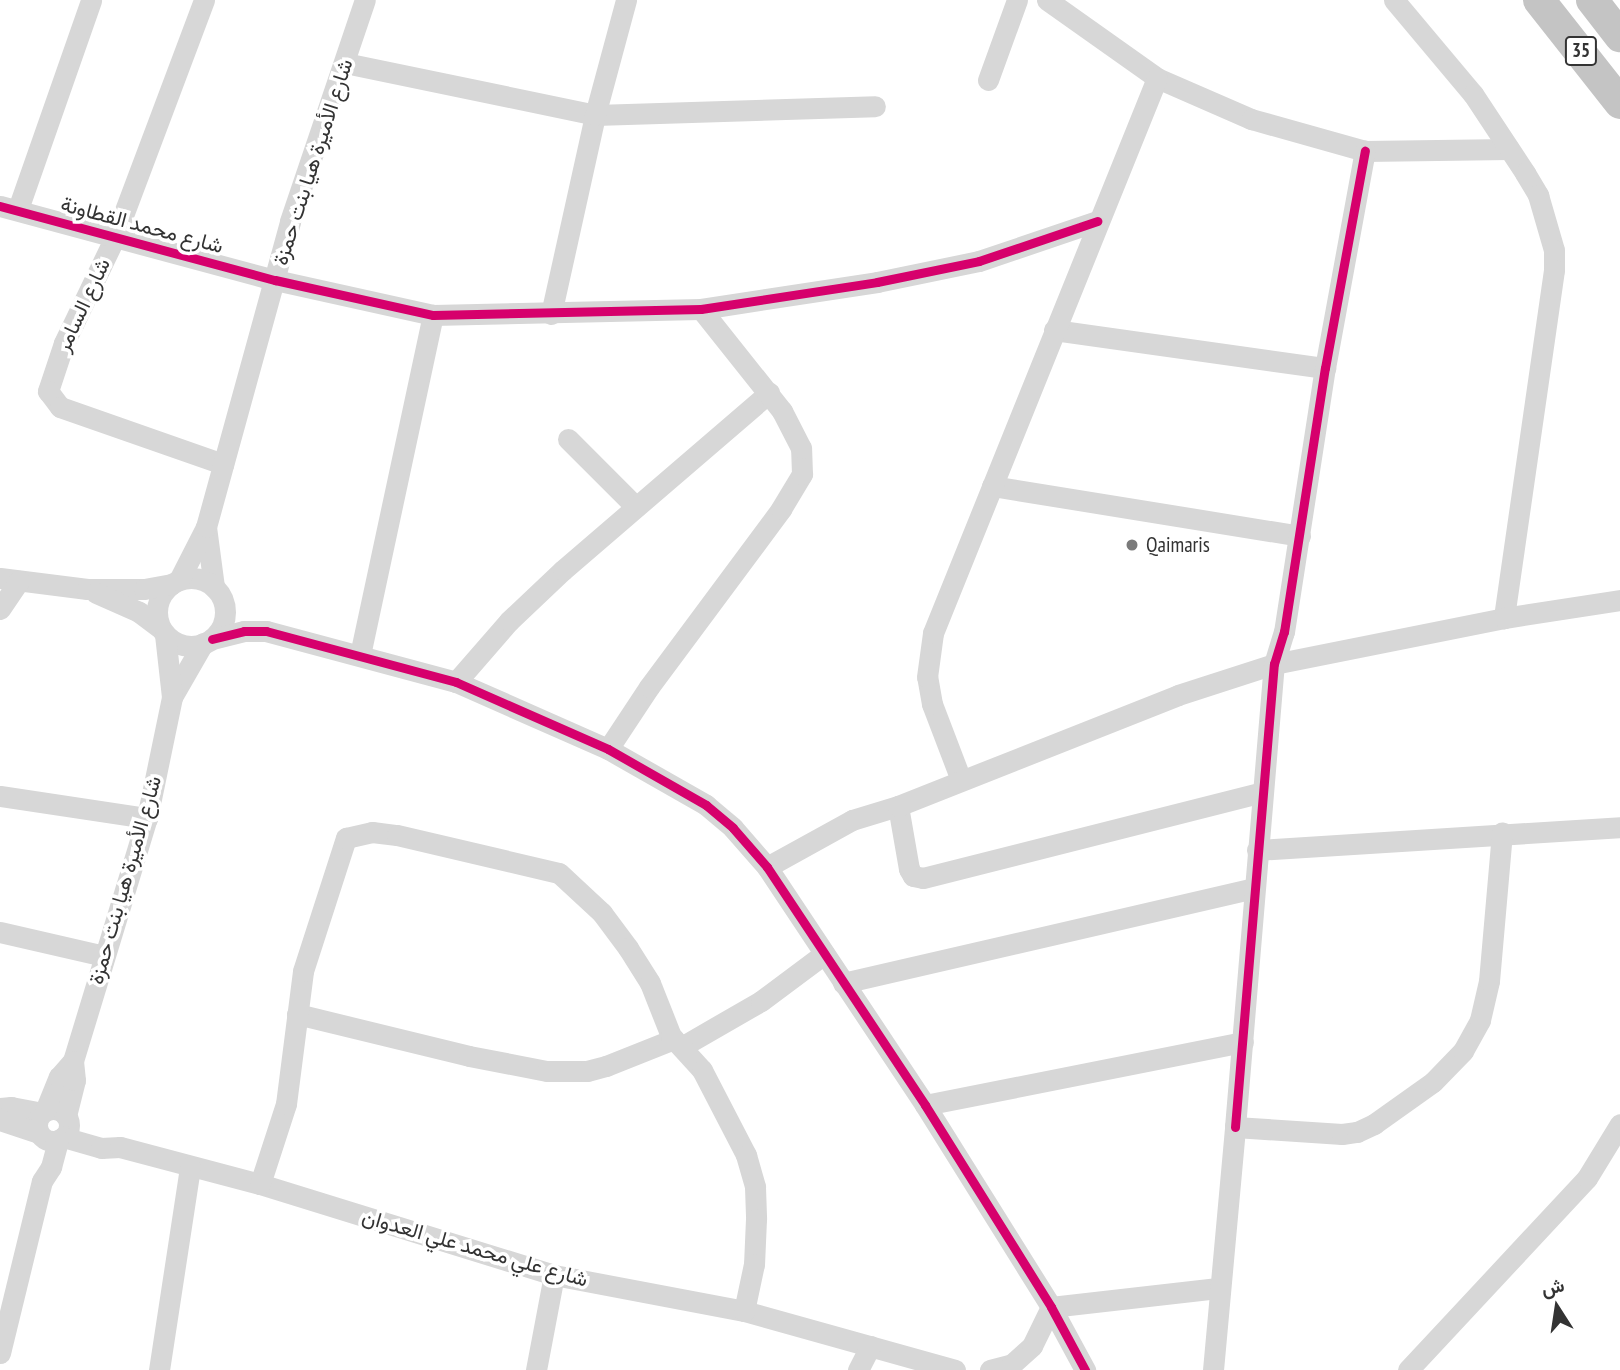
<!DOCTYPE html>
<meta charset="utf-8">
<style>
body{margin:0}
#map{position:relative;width:1620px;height:1370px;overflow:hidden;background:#fff;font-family:"PT Sans Narrow",Vazirmatn,sans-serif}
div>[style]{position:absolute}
.minor>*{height:21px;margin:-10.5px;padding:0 10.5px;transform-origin:10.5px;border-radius:10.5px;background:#d7d7d7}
.minor>.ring{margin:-10.5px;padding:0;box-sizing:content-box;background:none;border:21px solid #d7d7d7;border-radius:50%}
.highway>*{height:32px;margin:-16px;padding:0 16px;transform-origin:16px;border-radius:16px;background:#c4c4c4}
.cycleway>*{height:9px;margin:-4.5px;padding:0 4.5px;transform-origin:4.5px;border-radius:4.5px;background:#d6006c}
.dots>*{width:19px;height:19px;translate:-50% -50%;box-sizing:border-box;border:4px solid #fff;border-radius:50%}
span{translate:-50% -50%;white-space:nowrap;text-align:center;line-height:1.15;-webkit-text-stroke:7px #fff;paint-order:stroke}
.shield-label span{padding:2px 5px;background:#fff;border:2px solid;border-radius:5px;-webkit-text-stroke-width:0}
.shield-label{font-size:19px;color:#333;font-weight:700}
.street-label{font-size:21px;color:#333}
.poi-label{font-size:21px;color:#333}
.left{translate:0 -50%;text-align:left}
.north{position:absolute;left:1522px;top:1272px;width:70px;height:70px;-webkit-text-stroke:5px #fff;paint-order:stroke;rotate:348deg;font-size:19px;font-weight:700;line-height:28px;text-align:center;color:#333}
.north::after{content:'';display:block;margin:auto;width:24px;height:32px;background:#333;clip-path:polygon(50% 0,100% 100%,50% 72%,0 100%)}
</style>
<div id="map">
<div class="minor">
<i style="left:204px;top:0;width:253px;rotate:110.6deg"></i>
<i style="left:115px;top:237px;width:118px;rotate:115.7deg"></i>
<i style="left:64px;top:343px;width:51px;rotate:108.4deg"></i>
<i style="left:48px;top:391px;width:20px;rotate:53deg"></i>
<i style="left:60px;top:407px;width:173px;rotate:19.3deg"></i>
<i style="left:1047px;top:0;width:135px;rotate:35.3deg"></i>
<i style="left:1157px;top:78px;width:103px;rotate:23.6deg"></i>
<i style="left:1251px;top:119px;width:118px;rotate:15.7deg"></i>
<i style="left:1365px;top:151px;width:144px;rotate:-0.8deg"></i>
<i style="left:1394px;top:0;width:123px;rotate:50deg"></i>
<i style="left:1473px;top:94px;width:95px;rotate:56.6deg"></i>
<i style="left:1525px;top:173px;width:26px;rotate:59deg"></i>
<i style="left:1538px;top:195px;width:57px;rotate:73.8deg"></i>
<i style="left:1554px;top:250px;width:20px;rotate:90deg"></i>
<i style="left:1554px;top:270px;width:352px;rotate:98.2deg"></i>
<i style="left:345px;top:63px;width:255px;rotate:11.7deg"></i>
<i style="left:595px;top:115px;width:280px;rotate:-1.8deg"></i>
<i style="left:988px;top:80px;width:85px;rotate:-70.1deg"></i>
<i style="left:0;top:206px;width:285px;rotate:15.1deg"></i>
<i style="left:275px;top:280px;width:162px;rotate:12.5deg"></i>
<i style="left:433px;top:315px;width:268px;rotate:-1.3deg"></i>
<i style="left:701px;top:309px;width:178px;rotate:-8.7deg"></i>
<i style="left:877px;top:282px;width:104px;rotate:-11.6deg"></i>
<i style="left:979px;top:261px;width:125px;rotate:-18.7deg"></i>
<i style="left:18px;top:209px;width:221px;rotate:-70.7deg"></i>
<i style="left:551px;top:314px;width:204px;rotate:-77.5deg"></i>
<i style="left:595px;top:115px;width:119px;rotate:-74.9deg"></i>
<i style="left:1054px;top:330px;width:274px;rotate:8deg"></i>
<i style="left:568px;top:439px;width:96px;rotate:45deg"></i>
<i style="left:992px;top:486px;width:312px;rotate:9.2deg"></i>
<i style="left:206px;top:527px;width:61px;rotate:82.4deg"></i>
<i class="ring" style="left:157px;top:578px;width:47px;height:47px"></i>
<i style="left:0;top:578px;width:88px;rotate:7.2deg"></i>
<i style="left:87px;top:589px;width:57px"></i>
<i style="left:144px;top:589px;width:28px;rotate:-10deg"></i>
<i style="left:179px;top:580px;width:59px;rotate:-63deg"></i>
<i style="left:206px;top:527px;width:317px;rotate:-74.6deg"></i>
<i style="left:290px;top:221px;width:233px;rotate:-71.3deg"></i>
<i style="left:96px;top:593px;width:47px;rotate:23.8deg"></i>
<i style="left:139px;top:612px;width:25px;rotate:37deg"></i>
<i style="left:0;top:609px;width:34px;rotate:-56deg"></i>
<i style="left:212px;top:639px;width:33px;rotate:-14deg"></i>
<i style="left:244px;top:631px;width:22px"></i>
<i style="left:266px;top:631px;width:197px;rotate:15deg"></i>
<i style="left:456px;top:682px;width:166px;rotate:23.8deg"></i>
<i style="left:608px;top:749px;width:113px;rotate:29.7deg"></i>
<i style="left:706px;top:805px;width:35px;rotate:40deg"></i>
<i style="left:733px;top:828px;width:52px;rotate:48.9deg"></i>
<i style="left:767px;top:867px;width:286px;rotate:56.4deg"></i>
<i style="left:925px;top:1105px;width:238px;rotate:58deg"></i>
<i style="left:1051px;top:1307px;width:72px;rotate:61.6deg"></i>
<i style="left:360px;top:655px;width:348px;rotate:-77.9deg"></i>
<i style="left:456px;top:682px;width:81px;rotate:-49deg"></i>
<i style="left:509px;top:621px;width:74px;rotate:-43.4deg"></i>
<i style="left:563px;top:570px;width:272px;rotate:-40.7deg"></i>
<i style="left:172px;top:697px;width:62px;rotate:-60.1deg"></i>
<i style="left:608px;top:749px;width:74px;rotate:-56.5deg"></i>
<i style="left:649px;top:687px;width:222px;rotate:-53.4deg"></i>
<i style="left:781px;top:509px;width:41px;rotate:-59deg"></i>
<i style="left:802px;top:474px;width:26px;rotate:-92deg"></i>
<i style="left:801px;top:448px;width:42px;rotate:-117.2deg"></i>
<i style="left:782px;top:411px;width:130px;rotate:-128.5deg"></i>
<i style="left:961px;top:780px;width:81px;rotate:-110.9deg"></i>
<i style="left:932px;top:704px;width:27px;rotate:-100deg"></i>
<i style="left:927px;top:677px;width:44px;rotate:-82.2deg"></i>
<i style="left:933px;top:633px;width:598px;rotate:-68.02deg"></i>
<i style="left:0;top:796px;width:149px;rotate:8.5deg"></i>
<i style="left:898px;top:806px;width:64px;rotate:80.1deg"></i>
<i style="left:909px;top:869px;width:8px;rotate:60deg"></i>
<i style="left:913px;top:876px;width:10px;rotate:11deg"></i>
<i style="left:923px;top:878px;width:350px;rotate:-14.2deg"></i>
<i style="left:1257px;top:850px;width:364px;rotate:-3.6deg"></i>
<i style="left:767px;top:867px;width:97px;rotate:-28.9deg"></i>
<i style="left:852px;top:820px;width:48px;rotate:-16.9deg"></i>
<i style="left:898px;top:806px;width:301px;rotate:-21.6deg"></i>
<i style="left:1178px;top:695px;width:101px;rotate:-17.9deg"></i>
<i style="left:1274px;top:664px;width:235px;rotate:-11.3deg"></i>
<i style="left:1504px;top:618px;width:117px;rotate:-8.8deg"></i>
<i style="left:0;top:932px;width:107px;rotate:13deg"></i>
<i style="left:843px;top:983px;width:421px;rotate:-13deg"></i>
<i style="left:297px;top:1014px;width:177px;rotate:13.7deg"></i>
<i style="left:469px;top:1056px;width:79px;rotate:10.9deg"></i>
<i style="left:547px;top:1071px;width:40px"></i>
<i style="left:587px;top:1071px;width:20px;rotate:-15deg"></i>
<i style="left:606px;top:1066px;width:73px;rotate:-21.7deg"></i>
<i style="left:683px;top:1046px;width:90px;rotate:-30deg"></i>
<i style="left:761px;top:1001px;width:79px;rotate:-36.7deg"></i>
<i style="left:925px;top:1105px;width:324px;rotate:-11.2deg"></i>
<i style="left:0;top:1108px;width:11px;rotate:-5deg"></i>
<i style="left:11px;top:1107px;width:31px;rotate:11deg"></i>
<i class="ring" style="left:37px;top:1109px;width:11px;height:11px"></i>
<i style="left:45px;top:1111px;width:37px;rotate:-68deg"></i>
<i style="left:59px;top:1077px;width:21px;rotate:-49deg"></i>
<i style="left:73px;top:1061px;width:254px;rotate:-73.1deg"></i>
<i style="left:147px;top:818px;width:124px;rotate:-78.3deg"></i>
<i style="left:172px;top:697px;width:62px;rotate:-96.4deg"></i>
<i style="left:66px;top:1116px;width:37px;rotate:-76deg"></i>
<i style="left:75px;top:1080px;width:19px;rotate:-96deg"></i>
<i style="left:0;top:1120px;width:41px;rotate:18.4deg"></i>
<i style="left:1235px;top:1127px;width:465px;rotate:-85.2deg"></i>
<i style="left:1274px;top:664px;width:34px;rotate:-73deg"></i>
<i style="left:1284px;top:632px;width:267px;rotate:-81.2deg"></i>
<i style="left:1325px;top:368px;width:221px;rotate:-79.6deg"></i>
<i style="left:63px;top:1137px;width:40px;rotate:16deg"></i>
<i style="left:101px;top:1148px;width:19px;rotate:-3deg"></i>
<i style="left:120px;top:1147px;width:145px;rotate:14.8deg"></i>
<i style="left:260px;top:1184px;width:308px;rotate:17.2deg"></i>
<i style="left:554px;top:1275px;width:193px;rotate:10.7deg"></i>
<i style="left:744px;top:1311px;width:219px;rotate:15.6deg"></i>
<i style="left:260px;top:1184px;width:84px;rotate:-72deg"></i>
<i style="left:286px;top:1104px;width:134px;rotate:-82.7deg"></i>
<i style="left:303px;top:971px;width:140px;rotate:-72.1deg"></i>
<i style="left:346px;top:838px;width:27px;rotate:-13deg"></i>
<i style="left:372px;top:832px;width:25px;rotate:7deg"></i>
<i style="left:397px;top:835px;width:166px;rotate:13.2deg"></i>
<i style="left:559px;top:873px;width:59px;rotate:42.9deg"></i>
<i style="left:602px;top:913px;width:44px;rotate:53.4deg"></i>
<i style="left:628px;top:948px;width:41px;rotate:57.8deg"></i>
<i style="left:650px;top:983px;width:57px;rotate:68.4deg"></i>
<i style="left:671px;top:1036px;width:46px;rotate:47.6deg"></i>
<i style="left:702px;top:1070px;width:96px;rotate:62.6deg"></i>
<i style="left:746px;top:1155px;width:33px;rotate:74deg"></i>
<i style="left:755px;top:1187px;width:32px;rotate:88deg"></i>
<i style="left:756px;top:1219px;width:45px;rotate:92.5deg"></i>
<i style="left:754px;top:1264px;width:48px;rotate:102deg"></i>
<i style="left:0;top:1353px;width:177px;rotate:-76.3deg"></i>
<i style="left:42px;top:1181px;width:17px;rotate:-57deg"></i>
<i style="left:51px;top:1167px;width:28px;rotate:-75deg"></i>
<i style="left:159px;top:1370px;width:205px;rotate:-81.3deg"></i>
<i style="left:536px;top:1370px;width:97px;rotate:-79.3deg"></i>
<i style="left:858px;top:1370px;width:27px;rotate:-63deg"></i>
<i style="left:990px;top:1370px;width:23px;rotate:-15deg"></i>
<i style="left:1012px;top:1364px;width:27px;rotate:-42deg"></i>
<i style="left:1032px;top:1346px;width:43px;rotate:-64deg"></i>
<i style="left:1051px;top:1307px;width:168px;rotate:-6.5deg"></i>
<i style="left:1213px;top:1370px;width:244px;rotate:-84.8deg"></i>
<i style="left:1235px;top:1127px;width:107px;rotate:3.7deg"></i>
<i style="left:1342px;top:1134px;width:15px;rotate:-8deg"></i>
<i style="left:1357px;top:1132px;width:19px;rotate:-25deg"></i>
<i style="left:1374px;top:1124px;width:72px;rotate:-35.4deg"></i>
<i style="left:1433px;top:1082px;width:43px;rotate:-45.9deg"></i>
<i style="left:1463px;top:1051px;width:35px;rotate:-61deg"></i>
<i style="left:1480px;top:1020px;width:40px;rotate:-77deg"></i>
<i style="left:1489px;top:981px;width:149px;rotate:-85deg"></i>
<i style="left:1408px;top:1370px;width:262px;rotate:-47deg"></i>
<i style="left:1587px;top:1178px;width:63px;rotate:-58.6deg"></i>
</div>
<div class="highway">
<i style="left:1539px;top:0;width:131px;rotate:51.8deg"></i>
<i style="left:1592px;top:0;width:46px;rotate:52.1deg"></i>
</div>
<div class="cycleway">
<i style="left:0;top:206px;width:285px;rotate:15.1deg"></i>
<i style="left:275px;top:280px;width:162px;rotate:12.5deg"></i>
<i style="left:433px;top:315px;width:268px;rotate:-1.3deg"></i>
<i style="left:701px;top:309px;width:178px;rotate:-8.7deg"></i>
<i style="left:877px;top:282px;width:104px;rotate:-11.6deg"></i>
<i style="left:979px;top:261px;width:125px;rotate:-18.7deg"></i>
<i style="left:212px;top:639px;width:33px;rotate:-14deg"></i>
<i style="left:244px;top:631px;width:22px"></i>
<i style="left:266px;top:631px;width:197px;rotate:15deg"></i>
<i style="left:456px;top:682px;width:166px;rotate:23.8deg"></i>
<i style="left:608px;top:749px;width:113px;rotate:29.7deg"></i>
<i style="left:706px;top:805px;width:35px;rotate:40deg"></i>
<i style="left:733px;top:828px;width:52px;rotate:48.9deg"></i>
<i style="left:767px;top:867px;width:286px;rotate:56.4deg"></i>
<i style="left:925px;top:1105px;width:238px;rotate:58deg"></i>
<i style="left:1051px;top:1307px;width:72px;rotate:61.6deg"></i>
<i style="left:1235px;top:1127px;width:465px;rotate:-85.2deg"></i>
<i style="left:1274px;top:664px;width:34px;rotate:-73deg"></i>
<i style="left:1284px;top:632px;width:267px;rotate:-81.2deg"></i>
<i style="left:1325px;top:368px;width:221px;rotate:-79.6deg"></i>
</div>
<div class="dots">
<i style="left:1132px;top:545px;background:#7a7a7a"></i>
</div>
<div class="shield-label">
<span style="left:1581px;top:51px">35</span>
</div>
<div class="street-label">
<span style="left:313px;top:162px;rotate:-72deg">شارع الأميرة هيا بنت حمزة</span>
<span style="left:142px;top:225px;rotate:15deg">شارع محمد القطاونة</span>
<span style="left:83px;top:305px;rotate:-65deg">شارع السامر</span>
<span style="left:125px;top:880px;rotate:-74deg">شارع الأميرة هيا بنت حمزة</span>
<span style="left:475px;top:1248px;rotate:16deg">شارع علي محمد علي العدوان</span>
</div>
<div class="poi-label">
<span class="left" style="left:1146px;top:545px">Qaimaris</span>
</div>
<div class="north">ش</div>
</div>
